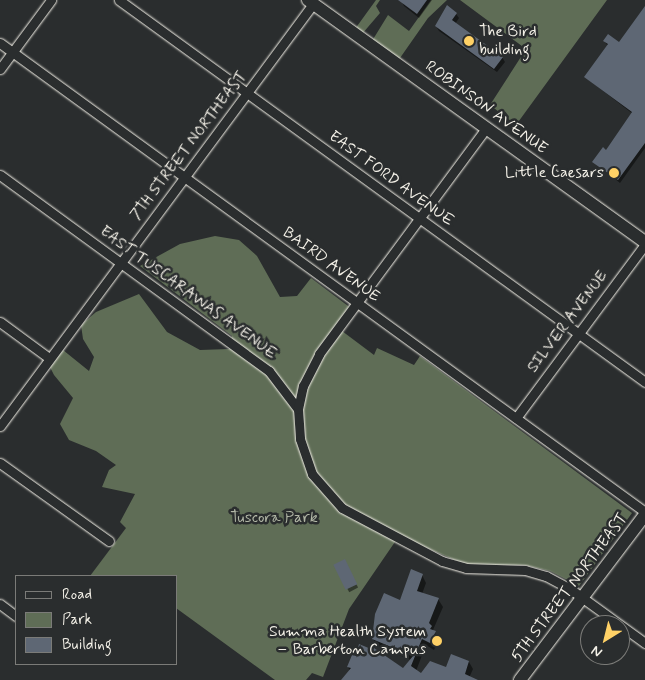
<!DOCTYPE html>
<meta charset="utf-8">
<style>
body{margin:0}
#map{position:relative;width:645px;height:680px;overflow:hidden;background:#2a2d2e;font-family:Mynerve,sans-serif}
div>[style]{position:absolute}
.green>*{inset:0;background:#5f6d56}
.shadow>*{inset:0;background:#0007;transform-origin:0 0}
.building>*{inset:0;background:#5e6774;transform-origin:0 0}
.roads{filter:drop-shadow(0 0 1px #f4f1e8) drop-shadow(0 0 1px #f4f1e8)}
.minor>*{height:9px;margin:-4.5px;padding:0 4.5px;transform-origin:4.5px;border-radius:4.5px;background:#2a2d2e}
.secondary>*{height:12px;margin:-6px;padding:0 6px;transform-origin:6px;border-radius:6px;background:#2a2d2e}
.dots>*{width:14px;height:14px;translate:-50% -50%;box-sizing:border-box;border:2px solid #2a2d2e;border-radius:50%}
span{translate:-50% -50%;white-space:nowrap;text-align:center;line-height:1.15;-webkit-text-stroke:5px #2a2d2e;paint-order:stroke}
.poi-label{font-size:16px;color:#f4f1e8}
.left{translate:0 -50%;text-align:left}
.right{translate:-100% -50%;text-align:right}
.street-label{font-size:16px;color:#f4f1e8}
.park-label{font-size:16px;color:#b1b6a6}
.legend{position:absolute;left:15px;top:575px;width:162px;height:90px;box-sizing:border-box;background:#2a2d2e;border:1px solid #7b7b78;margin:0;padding:6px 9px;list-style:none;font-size:15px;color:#f4f1e8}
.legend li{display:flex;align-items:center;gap:10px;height:25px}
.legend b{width:25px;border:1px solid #7b7b78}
.north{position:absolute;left:580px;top:615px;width:50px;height:50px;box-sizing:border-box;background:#2a2d2e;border:1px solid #7b7b78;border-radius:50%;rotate:216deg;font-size:14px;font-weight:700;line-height:20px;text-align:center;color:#f4f1e8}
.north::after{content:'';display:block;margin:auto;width:18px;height:22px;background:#ffd166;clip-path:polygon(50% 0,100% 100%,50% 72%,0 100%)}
</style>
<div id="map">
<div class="green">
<i style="clip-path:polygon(376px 0,380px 0,376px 6px,380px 13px,362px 34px,355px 29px)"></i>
<i style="clip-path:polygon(431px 0,447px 0,428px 18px,400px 58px,398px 59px,372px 41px,388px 15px,409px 31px)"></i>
<i style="clip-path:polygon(460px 0,607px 0,516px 125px,490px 105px,526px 49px)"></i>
<i style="clip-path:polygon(215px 236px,239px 240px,257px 256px,280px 297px,297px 296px,311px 278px,356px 312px,342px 331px,374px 355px,377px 348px,414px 365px,420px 356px,632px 513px,579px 586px,550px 571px,524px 565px,469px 566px,399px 536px,349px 609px,323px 677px,312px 673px,306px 680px,275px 680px,176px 608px,176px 576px,90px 576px,126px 528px,120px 522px,135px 494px,102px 487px,109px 470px,116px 465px,96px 451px,69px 440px,60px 424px,73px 398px,54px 375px,47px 361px,63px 350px,89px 371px,94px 357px,83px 339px,81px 325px,96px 312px,139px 294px,167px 332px,200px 350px,229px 349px,232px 336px,140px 266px,180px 244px)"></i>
</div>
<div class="shadow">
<i style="clip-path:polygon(401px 0,432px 0,419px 18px,404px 6px)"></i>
<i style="clip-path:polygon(645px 8px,645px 148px,620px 183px,594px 162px,606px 151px,633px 114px,585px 77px,608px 46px,604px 41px,619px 44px)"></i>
<i style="clip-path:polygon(456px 14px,459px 18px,455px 24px,502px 57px,505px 62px,497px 72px,439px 31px,436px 26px)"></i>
<i style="left:344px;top:561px;width:30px;height:10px;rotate:62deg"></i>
<i style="clip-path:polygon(422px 575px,426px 583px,422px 594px,438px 599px,443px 607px,433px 630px,439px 639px,434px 650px,426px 645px,416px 671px,421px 674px,469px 662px,473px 669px,469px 678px,473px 680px,343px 680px,350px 671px,348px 667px,403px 669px,411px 660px,377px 646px,373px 639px)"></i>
</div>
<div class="building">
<i style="clip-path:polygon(398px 0,427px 0,417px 14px)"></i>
<i style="clip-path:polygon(447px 5px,457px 13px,452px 20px,503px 57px,494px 69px,435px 26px)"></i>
<i style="clip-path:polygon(645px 6px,645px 143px,618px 180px,592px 162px,603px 147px,606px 150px,632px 112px,584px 77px,608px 44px,603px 41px,608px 34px,619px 42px)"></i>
<i style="left:345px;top:559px;width:28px;height:13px;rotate:64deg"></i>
<i style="clip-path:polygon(411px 569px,423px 574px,417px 591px,439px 598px,429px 623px,432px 626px,430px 629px,436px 631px,430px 643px,422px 639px,411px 666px,421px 673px,430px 661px,446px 667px,451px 654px,469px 661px,465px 674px,478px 680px,341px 680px,351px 668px,347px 667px,352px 655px,356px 656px,359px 644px,371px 649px,371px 646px,403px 668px,413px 656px,372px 639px,375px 614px,384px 593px,400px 600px)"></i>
</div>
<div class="roads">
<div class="minor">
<i style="left:119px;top:0;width:650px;rotate:35.99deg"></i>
<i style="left:0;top:43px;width:797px;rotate:36.02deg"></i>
<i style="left:0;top:69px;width:86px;rotate:-53.5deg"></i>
<i style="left:0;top:175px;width:333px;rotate:36.1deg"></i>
<i style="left:269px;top:371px;width:48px;rotate:52.7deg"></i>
<i style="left:298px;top:409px;width:30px;rotate:86deg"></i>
<i style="left:300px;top:439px;width:37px;rotate:71deg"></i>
<i style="left:312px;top:474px;width:45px;rotate:48.6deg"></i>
<i style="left:342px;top:508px;width:113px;rotate:27.9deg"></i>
<i style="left:442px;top:561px;width:25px;rotate:16deg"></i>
<i style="left:466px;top:568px;width:59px;rotate:1.9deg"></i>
<i style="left:525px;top:570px;width:22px;rotate:16deg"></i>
<i style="left:546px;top:576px;width:26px;rotate:28deg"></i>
<i style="left:569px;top:588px;width:94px;rotate:35.9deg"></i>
<i style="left:0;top:322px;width:61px;rotate:36.3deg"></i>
<i style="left:298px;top:409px;width:24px;rotate:-78deg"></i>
<i style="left:303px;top:386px;width:36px;rotate:-63deg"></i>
<i style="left:319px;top:354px;width:281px;rotate:-53.5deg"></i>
<i style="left:516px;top:418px;width:217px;rotate:-53.4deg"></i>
<i style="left:0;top:426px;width:525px;rotate:-53.44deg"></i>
<i style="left:0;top:463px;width:134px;rotate:35.6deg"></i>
<i style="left:0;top:604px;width:20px;rotate:37deg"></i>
</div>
<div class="secondary">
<i style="left:308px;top:0;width:415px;rotate:35.7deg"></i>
<i style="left:520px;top:680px;width:207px;rotate:-52.9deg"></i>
</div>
</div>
<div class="dots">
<i style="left:469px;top:41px;background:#ffd166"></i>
<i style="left:614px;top:173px;background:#ffd166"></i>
<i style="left:437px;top:641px;background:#ffd166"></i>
</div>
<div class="poi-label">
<span class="left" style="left:479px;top:41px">The Bird<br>building</span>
<span class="right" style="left:604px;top:173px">Little Caesars</span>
<span class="right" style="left:426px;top:641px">Summa Health System<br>– Barberton Campus</span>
</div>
<div class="street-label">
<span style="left:486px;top:108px;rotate:36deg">ROBINSON AVENUE</span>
<span style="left:189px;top:146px;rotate:-53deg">7TH STREET NORTHEAST</span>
<span style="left:391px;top:179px;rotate:36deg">EAST FORD AVENUE</span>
<span style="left:331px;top:265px;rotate:36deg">BAIRD AVENUE</span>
<span style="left:188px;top:293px;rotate:36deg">EAST TUSCARAWAS AVENUE</span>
<span style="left:568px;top:322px;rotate:-53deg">SILVER AVENUE</span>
<span style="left:570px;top:588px;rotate:-53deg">5TH STREET NORTHEAST</span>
</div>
<div class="park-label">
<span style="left:274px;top:518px">Tuscora Park</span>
</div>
<ul class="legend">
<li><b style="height:6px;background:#2a2d2e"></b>Road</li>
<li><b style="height:14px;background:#5f6d56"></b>Park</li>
<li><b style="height:14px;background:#5e6774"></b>Building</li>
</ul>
<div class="north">N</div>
</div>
